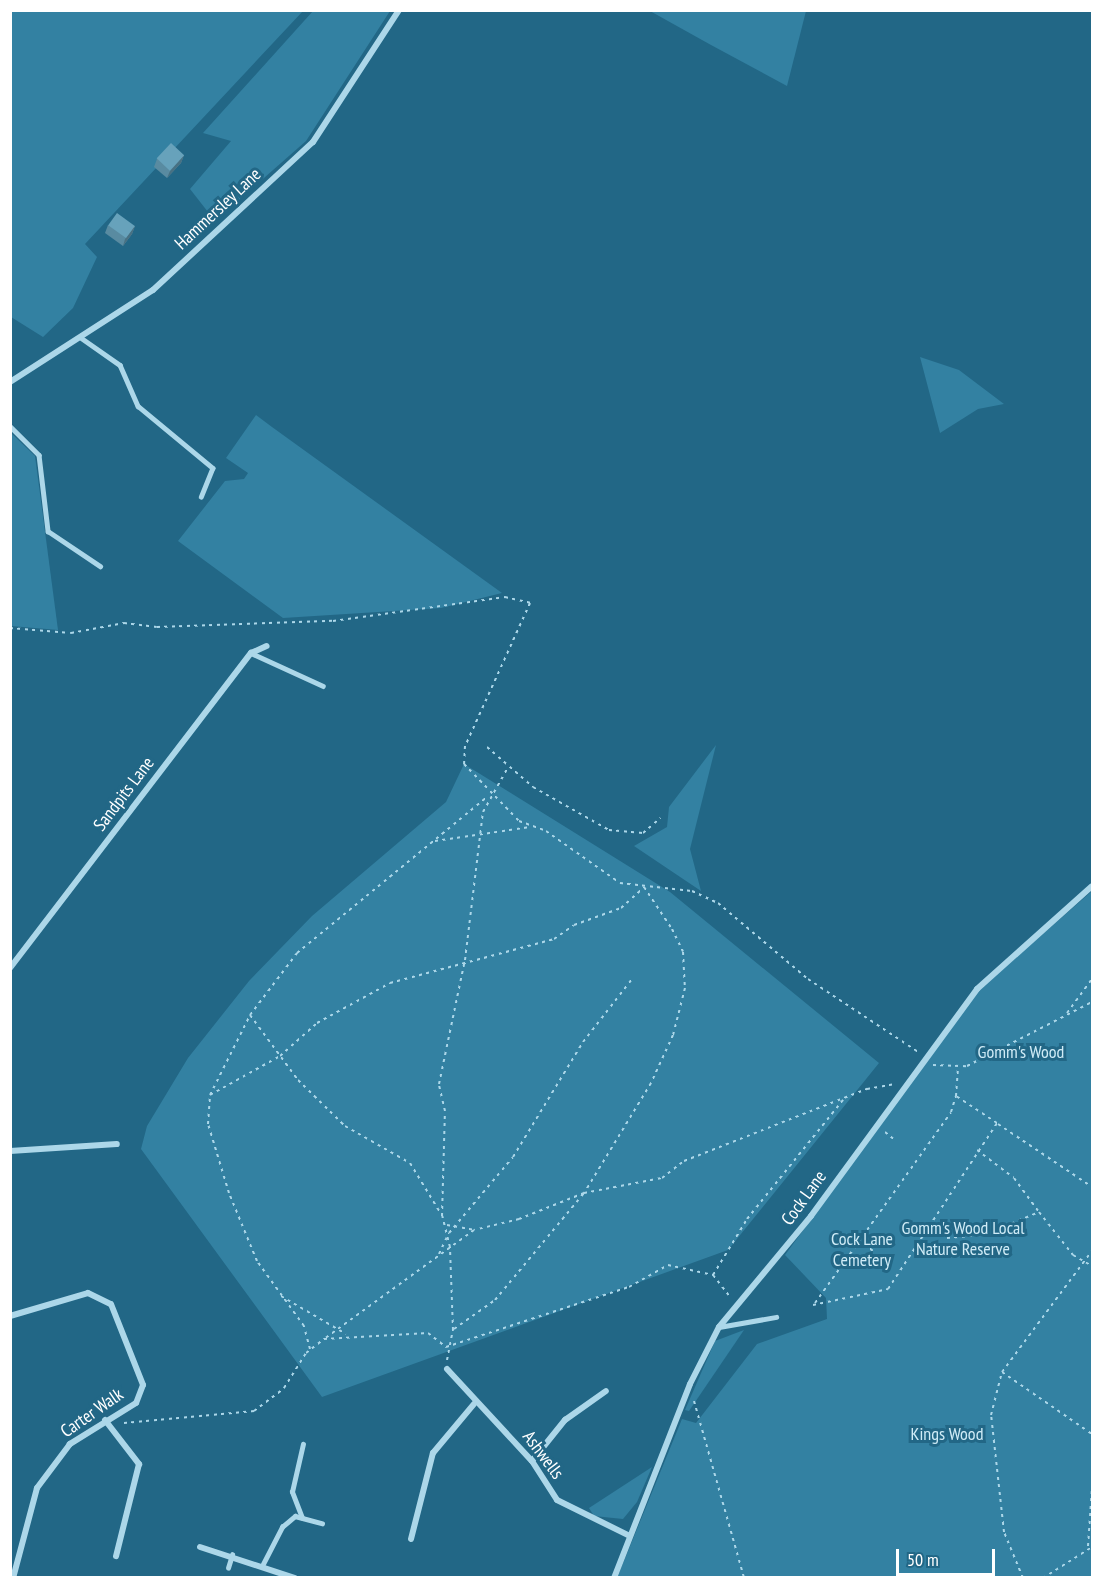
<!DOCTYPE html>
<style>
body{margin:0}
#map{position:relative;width:1103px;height:1588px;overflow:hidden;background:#226786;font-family:"PT Sans Narrow",sans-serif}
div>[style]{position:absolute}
.green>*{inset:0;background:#3381a2}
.path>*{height:2px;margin-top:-1px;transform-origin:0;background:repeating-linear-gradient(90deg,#acd7e9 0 3px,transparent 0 7.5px)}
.lane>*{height:4.5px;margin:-2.25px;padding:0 2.25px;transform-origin:2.25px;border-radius:2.25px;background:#acd7e9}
.street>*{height:6px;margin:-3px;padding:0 3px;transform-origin:3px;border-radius:3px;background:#acd7e9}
.wall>*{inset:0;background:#598ba1}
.shaded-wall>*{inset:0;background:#487183}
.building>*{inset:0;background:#67a2bb;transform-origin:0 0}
span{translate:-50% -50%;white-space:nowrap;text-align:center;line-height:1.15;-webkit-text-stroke:6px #226786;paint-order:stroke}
.street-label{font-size:18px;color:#fff}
.park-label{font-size:18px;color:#d0ecf7}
.frame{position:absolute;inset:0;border:12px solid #fff;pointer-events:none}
.scale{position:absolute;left:896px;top:1549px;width:99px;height:27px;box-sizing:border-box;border:3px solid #fff;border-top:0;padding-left:8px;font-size:18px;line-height:21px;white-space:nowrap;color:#fff;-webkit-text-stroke:4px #226786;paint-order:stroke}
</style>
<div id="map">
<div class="green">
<i style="clip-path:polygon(11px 11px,303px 11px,85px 244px,97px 257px,73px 308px,43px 337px,11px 317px)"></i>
<i style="clip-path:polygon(313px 11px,390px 11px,306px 141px,215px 221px,190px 189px,231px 141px,203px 133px)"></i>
<i style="clip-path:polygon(650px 11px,806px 11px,787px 86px,711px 45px)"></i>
<i style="clip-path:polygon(920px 357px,959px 370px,1004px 404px,978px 409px,940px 433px)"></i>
<i style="clip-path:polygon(256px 415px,272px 427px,502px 593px,441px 608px,283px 618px,178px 541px,225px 481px,244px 479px,248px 473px,226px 458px)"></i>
<i style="clip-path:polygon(10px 432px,35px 456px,58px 630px,11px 626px)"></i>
<i style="clip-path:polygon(716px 745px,690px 849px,701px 891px,634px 846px,667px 827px,669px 807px)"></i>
<i style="clip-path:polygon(464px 764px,670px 892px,879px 1063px,728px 1250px,322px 1397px,141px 1149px,147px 1126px,188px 1058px,249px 981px,312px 916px,446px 802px)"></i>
<i style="clip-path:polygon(1092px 891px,1092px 1577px,617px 1578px,682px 1419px,696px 1423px,757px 1344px,827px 1319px,826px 1298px,785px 1255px,980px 989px)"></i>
<i style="clip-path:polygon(744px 1330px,689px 1411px,685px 1410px,715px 1341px)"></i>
<i style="clip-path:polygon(652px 1467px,637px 1502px,623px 1519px,594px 1516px,589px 1508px)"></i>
</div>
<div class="path">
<i style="left:10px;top:628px;width:61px;rotate:4.7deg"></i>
<i style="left:71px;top:633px;width:54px;rotate:-10.7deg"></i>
<i style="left:124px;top:623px;width:33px;rotate:7deg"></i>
<i style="left:157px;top:627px;width:176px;rotate:-2deg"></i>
<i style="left:333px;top:621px;width:174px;rotate:-7.9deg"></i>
<i style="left:505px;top:597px;width:26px;rotate:13deg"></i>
<i style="left:530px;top:603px;width:157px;rotate:114.4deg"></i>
<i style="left:465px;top:746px;width:18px;rotate:93deg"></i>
<i style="left:464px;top:764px;width:79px;rotate:46deg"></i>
<i style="left:519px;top:821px;width:29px;rotate:20deg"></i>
<i style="left:546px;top:831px;width:90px;rotate:35.1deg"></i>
<i style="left:620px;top:883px;width:72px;rotate:6.3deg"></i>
<i style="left:692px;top:891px;width:29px;rotate:25deg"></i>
<i style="left:718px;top:903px;width:118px;rotate:40.2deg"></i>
<i style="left:808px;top:979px;width:134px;rotate:33.5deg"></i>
<i style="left:487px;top:747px;width:61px;rotate:41deg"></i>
<i style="left:533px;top:787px;width:87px;rotate:29.5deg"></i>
<i style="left:609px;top:830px;width:34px;rotate:5deg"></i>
<i style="left:643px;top:833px;width:23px;rotate:-41deg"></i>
<i style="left:435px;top:841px;width:96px;rotate:-8.4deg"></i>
<i style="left:1067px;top:1013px;width:42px;rotate:-53.7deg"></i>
<i style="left:250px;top:1015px;width:81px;rotate:53.6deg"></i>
<i style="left:298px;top:1080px;width:66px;rotate:44.4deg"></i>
<i style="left:345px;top:1126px;width:75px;rotate:29.6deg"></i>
<i style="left:410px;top:1163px;width:60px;rotate:58.7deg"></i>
<i style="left:933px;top:1065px;width:34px;rotate:2deg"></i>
<i style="left:967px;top:1066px;width:140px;rotate:-27.1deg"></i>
<i style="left:210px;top:1095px;width:80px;rotate:-29.1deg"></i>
<i style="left:280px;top:1056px;width:50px;rotate:-41.7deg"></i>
<i style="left:317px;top:1023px;width:83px;rotate:-28.7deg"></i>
<i style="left:390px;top:983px;width:170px;rotate:-15deg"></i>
<i style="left:554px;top:939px;width:24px;rotate:-35deg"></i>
<i style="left:574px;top:925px;width:50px;rotate:-19.9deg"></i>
<i style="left:621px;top:908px;width:31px;rotate:-42deg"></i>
<i style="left:644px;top:887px;width:50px;rotate:56.3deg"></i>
<i style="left:672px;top:929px;width:25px;rotate:64deg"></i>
<i style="left:683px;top:952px;width:36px;rotate:87deg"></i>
<i style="left:685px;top:988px;width:49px;rotate:104.3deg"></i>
<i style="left:673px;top:1035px;width:53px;rotate:114.6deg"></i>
<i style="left:651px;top:1083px;width:129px;rotate:121.3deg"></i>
<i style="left:584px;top:1193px;width:70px;rotate:158.2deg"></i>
<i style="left:519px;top:1219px;width:46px;rotate:166.3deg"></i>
<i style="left:474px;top:1230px;width:185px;rotate:144deg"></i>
<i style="left:998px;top:1124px;width:113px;rotate:33.8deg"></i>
<i style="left:885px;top:1132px;width:13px;rotate:39deg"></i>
<i style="left:977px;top:1150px;width:46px;rotate:37.1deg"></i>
<i style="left:1014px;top:1178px;width:42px;rotate:53.7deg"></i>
<i style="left:447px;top:1225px;width:27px;rotate:10deg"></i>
<i style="left:928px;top:1226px;width:22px;rotate:32deg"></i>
<i style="left:947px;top:1238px;width:37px;rotate:-5deg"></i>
<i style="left:984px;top:1235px;width:60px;rotate:-22.7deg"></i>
<i style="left:1039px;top:1212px;width:55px;rotate:51.7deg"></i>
<i style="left:1073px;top:1255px;width:22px;rotate:30deg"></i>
<i style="left:858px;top:1240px;width:19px;rotate:36deg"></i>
<i style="left:439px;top:1254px;width:23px;rotate:-65deg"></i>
<i style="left:449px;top:1233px;width:99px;rotate:-49.9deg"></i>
<i style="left:513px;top:1157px;width:135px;rotate:-58.7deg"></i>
<i style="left:583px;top:1042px;width:80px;rotate:-52.1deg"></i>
<i style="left:713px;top:1275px;width:66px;rotate:-58.7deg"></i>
<i style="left:747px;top:1219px;width:153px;rotate:-51.1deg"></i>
<i style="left:281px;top:1296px;width:75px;rotate:30.3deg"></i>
<i style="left:815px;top:1303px;width:234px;rotate:-54.5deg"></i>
<i style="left:951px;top:1112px;width:17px;rotate:-73deg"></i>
<i style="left:813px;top:1305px;width:77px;rotate:-12deg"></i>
<i style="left:888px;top:1289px;width:199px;rotate:-56.7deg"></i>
<i style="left:997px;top:1123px;width:49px;rotate:-146.6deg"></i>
<i style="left:956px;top:1096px;width:27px;rotate:-86deg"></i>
<i style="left:454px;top:1329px;width:50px;rotate:-35.3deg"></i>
<i style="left:495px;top:1300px;width:139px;rotate:-50.2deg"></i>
<i style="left:584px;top:1193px;width:79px;rotate:-10.9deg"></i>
<i style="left:662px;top:1178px;width:28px;rotate:-38deg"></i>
<i style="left:684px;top:1161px;width:197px;rotate:-21.5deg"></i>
<i style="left:867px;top:1089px;width:27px;rotate:-10deg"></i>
<i style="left:310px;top:1349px;width:24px;rotate:-105deg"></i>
<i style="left:304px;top:1326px;width:80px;rotate:-125.9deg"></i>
<i style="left:257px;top:1261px;width:74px;rotate:-112.4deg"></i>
<i style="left:229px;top:1193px;width:72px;rotate:-106.9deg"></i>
<i style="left:208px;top:1124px;width:29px;rotate:-86deg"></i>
<i style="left:210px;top:1095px;width:89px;rotate:-63.4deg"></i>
<i style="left:250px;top:1015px;width:78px;rotate:-52.8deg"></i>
<i style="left:297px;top:953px;width:247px;rotate:-39.4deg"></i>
<i style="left:447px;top:1360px;width:31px;rotate:-79deg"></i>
<i style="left:453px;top:1330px;width:83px;rotate:-92.1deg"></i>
<i style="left:450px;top:1247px;width:32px;rotate:-104deg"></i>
<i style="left:442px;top:1216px;width:105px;rotate:-88.4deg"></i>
<i style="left:445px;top:1111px;width:28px;rotate:-103deg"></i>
<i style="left:439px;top:1084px;width:127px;rotate:-78.2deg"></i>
<i style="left:465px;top:960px;width:149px;rotate:-83.1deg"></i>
<i style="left:483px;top:812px;width:49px;rotate:-60.8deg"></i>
<i style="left:1002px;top:1372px;width:109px;rotate:34.6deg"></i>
<i style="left:694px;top:1401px;width:184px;rotate:74.2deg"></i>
<i style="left:124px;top:1423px;width:131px;rotate:-5.3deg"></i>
<i style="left:254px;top:1411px;width:38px;rotate:-37deg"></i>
<i style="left:284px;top:1388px;width:41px;rotate:-57.8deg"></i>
<i style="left:306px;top:1353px;width:23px;rotate:-38deg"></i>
<i style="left:324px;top:1339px;width:104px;rotate:-3.3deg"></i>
<i style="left:428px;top:1333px;width:23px;rotate:38deg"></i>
<i style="left:446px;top:1347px;width:193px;rotate:-18.2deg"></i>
<i style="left:629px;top:1287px;width:45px;rotate:-29.4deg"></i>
<i style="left:668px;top:1265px;width:46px;rotate:12.5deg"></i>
<i style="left:713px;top:1275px;width:28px;rotate:52deg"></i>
<i style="left:1088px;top:1546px;width:59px;rotate:-86.1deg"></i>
<i style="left:1023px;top:1578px;width:50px;rotate:-112.4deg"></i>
<i style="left:1004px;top:1532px;width:118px;rotate:-96.3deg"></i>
<i style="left:991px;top:1415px;width:44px;rotate:-75.7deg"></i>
<i style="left:1002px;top:1372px;width:151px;rotate:-53.4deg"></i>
<i style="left:1043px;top:1578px;width:58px;rotate:-32.3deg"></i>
</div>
<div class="lane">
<i style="left:80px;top:337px;width:49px;rotate:35deg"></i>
<i style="left:120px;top:365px;width:45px;rotate:66.3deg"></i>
<i style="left:138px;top:406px;width:97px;rotate:39.6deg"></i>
<i style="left:213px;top:468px;width:31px;rotate:112deg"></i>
<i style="left:10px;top:426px;width:41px;rotate:45deg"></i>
<i style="left:39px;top:455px;width:77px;rotate:83.2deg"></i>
<i style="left:48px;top:531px;width:63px;rotate:33.9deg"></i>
<i style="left:251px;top:653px;width:79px;rotate:24.6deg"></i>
<i style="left:719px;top:1327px;width:58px;rotate:-10deg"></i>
<i style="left:302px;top:1518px;width:28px;rotate:-111deg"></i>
<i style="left:292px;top:1492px;width:49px;rotate:-77.1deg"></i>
<i style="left:263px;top:1564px;width:42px;rotate:-62.8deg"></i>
<i style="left:282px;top:1527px;width:17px;rotate:-40deg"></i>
<i style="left:295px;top:1516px;width:28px;rotate:15deg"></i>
<i style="left:228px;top:1568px;width:14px;rotate:-73deg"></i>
</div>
<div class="street">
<i style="left:10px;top:382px;width:170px;rotate:-32.8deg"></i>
<i style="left:153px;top:290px;width:218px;rotate:-42.8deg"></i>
<i style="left:313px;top:142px;width:158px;rotate:-56.9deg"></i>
<i style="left:10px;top:968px;width:397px;rotate:-52.6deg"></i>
<i style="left:251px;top:653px;width:17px;rotate:-24deg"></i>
<i style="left:10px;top:1151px;width:107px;rotate:-3.7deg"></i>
<i style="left:10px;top:1316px;width:81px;rotate:-16.4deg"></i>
<i style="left:88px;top:1293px;width:25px;rotate:26deg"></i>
<i style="left:111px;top:1304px;width:87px;rotate:68.4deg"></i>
<i style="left:143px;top:1385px;width:19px;rotate:111deg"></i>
<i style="left:136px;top:1403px;width:78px;rotate:148.2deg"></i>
<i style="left:70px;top:1444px;width:55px;rotate:126.9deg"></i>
<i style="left:37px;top:1488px;width:93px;rotate:104.9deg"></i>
<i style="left:447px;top:1369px;width:125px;rotate:47.3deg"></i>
<i style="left:532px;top:1461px;width:46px;rotate:57.3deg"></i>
<i style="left:557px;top:1500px;width:81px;rotate:26.3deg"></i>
<i style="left:105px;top:1420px;width:56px;rotate:52.3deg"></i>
<i style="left:139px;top:1464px;width:95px;rotate:104deg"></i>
<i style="left:532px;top:1461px;width:53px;rotate:-51.2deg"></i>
<i style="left:565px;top:1420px;width:50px;rotate:-35.3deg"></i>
<i style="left:411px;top:1539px;width:89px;rotate:-75.7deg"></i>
<i style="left:433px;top:1453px;width:64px;rotate:-50.1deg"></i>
<i style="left:200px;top:1547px;width:100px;rotate:18.1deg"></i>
<i style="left:614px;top:1578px;width:208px;rotate:-68.6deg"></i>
<i style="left:690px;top:1384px;width:64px;rotate:-63deg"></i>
<i style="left:719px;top:1327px;width:144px;rotate:-50.3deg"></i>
<i style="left:811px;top:1216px;width:281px;rotate:-53.8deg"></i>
<i style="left:977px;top:989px;width:154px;rotate:-41.8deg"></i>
</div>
<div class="wall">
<i style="clip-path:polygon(184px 155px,181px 163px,167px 178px,154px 167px,157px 159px)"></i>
<i style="clip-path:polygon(108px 225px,135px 226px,132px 234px,123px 246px,105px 233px)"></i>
</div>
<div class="shaded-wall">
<i style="clip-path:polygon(184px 155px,181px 163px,167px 178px,170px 171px)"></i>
<i style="clip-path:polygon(135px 226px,132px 234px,123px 246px,125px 239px)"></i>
</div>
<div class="building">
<i style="left:171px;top:143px;width:18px;height:21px;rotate:43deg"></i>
<i style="left:117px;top:213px;width:22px;height:15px;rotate:36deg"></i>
</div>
<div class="street-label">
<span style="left:218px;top:209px;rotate:-43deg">Hammersley Lane</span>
<span style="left:124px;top:794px;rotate:-53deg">Sandpits Lane</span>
<span style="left:804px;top:1198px;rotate:-54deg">Cock Lane</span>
<span style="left:92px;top:1413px;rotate:-35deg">Carter Walk</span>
<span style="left:543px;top:1455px;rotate:53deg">Ashwells</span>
</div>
<div class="park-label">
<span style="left:1021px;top:1052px">Gomm's Wood</span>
<span style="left:963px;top:1239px">Gomm's Wood Local<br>Nature Reserve</span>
<span style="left:862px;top:1250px">Cock Lane<br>Cemetery</span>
<span style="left:947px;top:1434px">Kings Wood</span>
</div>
<div class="frame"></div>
<div class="scale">50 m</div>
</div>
